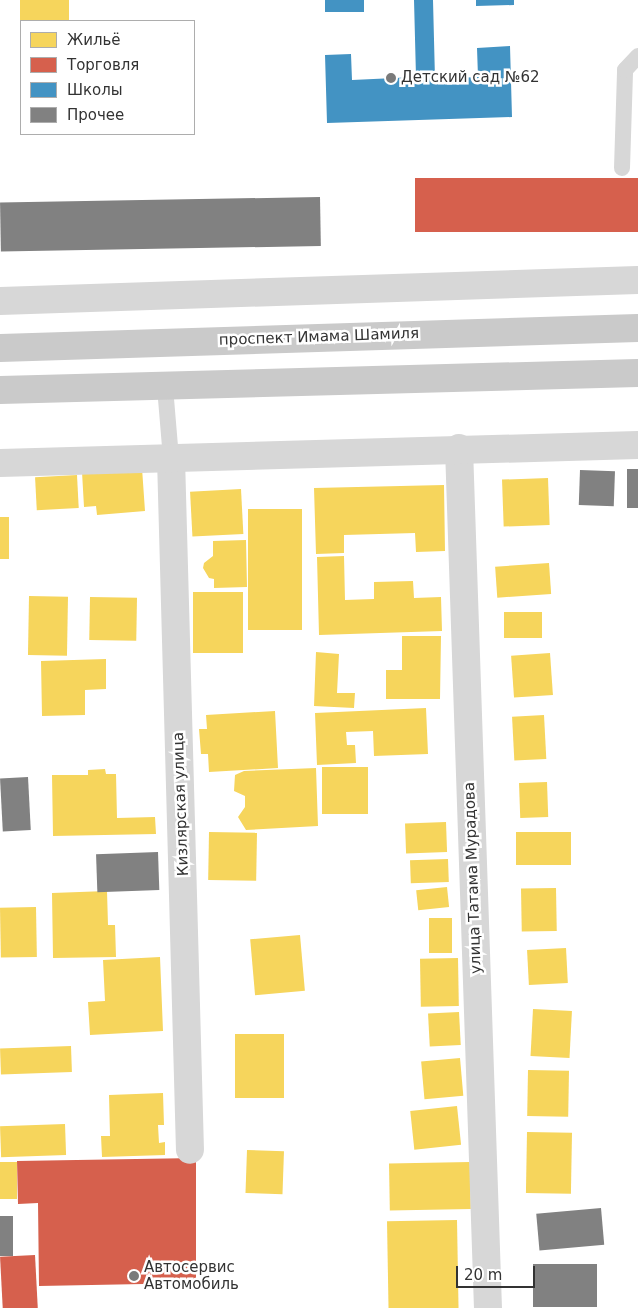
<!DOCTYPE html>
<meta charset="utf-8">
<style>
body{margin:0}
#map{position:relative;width:638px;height:1308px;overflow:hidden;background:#fff;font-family:"DejaVu Sans",sans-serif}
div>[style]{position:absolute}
.homes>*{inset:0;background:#f6d55c;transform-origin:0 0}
.shops>*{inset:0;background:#d6604d;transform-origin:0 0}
.schools>*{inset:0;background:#4393c3;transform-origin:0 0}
.building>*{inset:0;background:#818181;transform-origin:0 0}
.service>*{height:16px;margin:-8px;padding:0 8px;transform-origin:8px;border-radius:8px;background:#d7d7d7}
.minor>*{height:28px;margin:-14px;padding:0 14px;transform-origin:14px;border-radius:14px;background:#d7d7d7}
.primary>*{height:28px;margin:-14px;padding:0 14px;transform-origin:14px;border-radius:14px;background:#cacaca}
.dots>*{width:14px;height:14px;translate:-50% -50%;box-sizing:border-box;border:2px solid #fff;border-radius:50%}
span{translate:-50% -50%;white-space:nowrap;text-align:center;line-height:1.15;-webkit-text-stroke:5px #fff;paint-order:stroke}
.poi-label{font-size:15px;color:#333}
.left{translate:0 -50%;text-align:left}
.street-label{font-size:15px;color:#333}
.legend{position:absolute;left:20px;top:20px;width:175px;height:115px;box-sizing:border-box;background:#fff;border:1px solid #adadad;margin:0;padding:6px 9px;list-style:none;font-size:15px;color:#333}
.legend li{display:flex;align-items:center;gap:10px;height:25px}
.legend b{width:25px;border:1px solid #adadad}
.scale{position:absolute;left:456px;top:1266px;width:79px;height:22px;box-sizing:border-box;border:2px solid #333;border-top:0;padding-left:6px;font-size:15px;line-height:18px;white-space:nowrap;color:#333;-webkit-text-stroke:4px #fff;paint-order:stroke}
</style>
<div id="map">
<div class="homes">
<i style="left:20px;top:0;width:49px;height:21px"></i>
<i style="clip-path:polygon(142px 468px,145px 511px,97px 515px,96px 506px,84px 507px,82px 472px)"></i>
<i style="left:77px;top:475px;width:33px;height:42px;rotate:87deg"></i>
<i style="left:548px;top:478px;width:47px;height:46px;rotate:88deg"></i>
<i style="clip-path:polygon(444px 485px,445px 551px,416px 552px,415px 533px,344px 535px,344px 553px,316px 554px,314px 488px)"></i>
<i style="left:241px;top:489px;width:45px;height:51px;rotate:87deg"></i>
<i style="left:248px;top:509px;width:54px;height:121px"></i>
<i style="left:0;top:517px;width:9px;height:42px"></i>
<i style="clip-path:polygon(246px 540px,247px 587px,214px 588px,214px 579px,209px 578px,203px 568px,204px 563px,213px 556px,213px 541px)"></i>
<i style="clip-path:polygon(344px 556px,345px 600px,374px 599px,374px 582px,413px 581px,414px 598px,441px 597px,442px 631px,319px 635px,317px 557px)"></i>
<i style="left:549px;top:563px;width:31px;height:54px;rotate:86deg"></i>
<i style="left:193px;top:592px;width:50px;height:61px"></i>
<i style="left:29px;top:596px;width:39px;height:59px;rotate:1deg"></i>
<i style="left:90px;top:597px;width:47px;height:43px;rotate:1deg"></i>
<i style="left:504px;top:612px;width:38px;height:26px"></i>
<i style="clip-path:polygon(402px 636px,441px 636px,440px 699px,386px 699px,386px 670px,402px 670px)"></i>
<i style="clip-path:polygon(316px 652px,339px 654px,337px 693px,355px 693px,354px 708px,314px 706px)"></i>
<i style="left:550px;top:653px;width:42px;height:39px;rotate:86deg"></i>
<i style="clip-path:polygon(106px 659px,106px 689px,85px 690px,85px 715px,42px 716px,41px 661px)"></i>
<i style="clip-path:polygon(426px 708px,428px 754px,374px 756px,373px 731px,346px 732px,347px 745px,355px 745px,356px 763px,317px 765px,315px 713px)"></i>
<i style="clip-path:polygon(275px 711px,278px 768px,209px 772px,208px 754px,201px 754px,199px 729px,207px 729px,206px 715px)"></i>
<i style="left:544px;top:715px;width:44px;height:32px;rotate:87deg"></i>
<i style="left:322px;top:767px;width:46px;height:47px"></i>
<i style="clip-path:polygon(316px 768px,318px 826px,246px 830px,238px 817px,245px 807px,245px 796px,234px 791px,235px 775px,244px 771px)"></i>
<i style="clip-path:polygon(105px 769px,106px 774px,116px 774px,117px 818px,155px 817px,156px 834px,53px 836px,52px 775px,88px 775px,88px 770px)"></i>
<i style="left:547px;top:782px;width:35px;height:28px;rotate:88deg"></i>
<i style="left:446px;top:822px;width:30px;height:41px;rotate:88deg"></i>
<i style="left:209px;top:832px;width:48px;height:48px;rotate:1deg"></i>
<i style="left:516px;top:832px;width:55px;height:33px"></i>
<i style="left:448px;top:859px;width:23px;height:38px;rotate:88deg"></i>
<i style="left:447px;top:887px;width:20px;height:31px;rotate:84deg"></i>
<i style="left:556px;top:888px;width:43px;height:35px;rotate:89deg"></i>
<i style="clip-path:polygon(107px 891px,108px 925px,115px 925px,116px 957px,53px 958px,52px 893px)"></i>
<i style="left:36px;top:907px;width:50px;height:36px;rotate:89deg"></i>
<i style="left:429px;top:918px;width:23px;height:35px"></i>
<i style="left:300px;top:935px;width:56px;height:50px;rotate:85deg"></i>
<i style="left:566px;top:948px;width:35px;height:39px;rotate:87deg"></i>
<i style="clip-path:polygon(160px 957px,163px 1031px,90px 1035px,88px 1002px,105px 1001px,103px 960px)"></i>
<i style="left:458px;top:958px;width:48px;height:38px;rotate:89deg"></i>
<i style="left:533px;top:1009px;width:39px;height:47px;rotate:3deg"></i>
<i style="left:459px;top:1012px;width:33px;height:31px;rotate:87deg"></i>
<i style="left:235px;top:1034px;width:49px;height:64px"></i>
<i style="left:71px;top:1046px;width:26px;height:71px;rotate:88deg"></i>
<i style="left:460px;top:1058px;width:38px;height:39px;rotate:85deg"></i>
<i style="left:528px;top:1070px;width:41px;height:46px;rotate:1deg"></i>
<i style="clip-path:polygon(163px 1093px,164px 1125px,158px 1125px,159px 1143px,165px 1142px,165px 1155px,102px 1157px,101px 1136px,110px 1136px,109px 1095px)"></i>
<i style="left:457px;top:1106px;width:39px;height:47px;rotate:84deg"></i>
<i style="left:65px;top:1124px;width:31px;height:65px;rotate:88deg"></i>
<i style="left:527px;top:1132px;width:45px;height:61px;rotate:1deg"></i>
<i style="left:247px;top:1150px;width:37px;height:43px;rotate:2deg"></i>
<i style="left:0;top:1162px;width:17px;height:37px"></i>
<i style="left:470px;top:1162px;width:47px;height:81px;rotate:89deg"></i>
<i style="left:457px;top:1220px;width:88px;height:70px;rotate:89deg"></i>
</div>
<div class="shops">
<i style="left:638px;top:178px;width:54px;height:223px;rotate:90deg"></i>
<i style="clip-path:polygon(196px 1158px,196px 1283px,39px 1286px,38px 1203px,18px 1204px,17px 1161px)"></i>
<i style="left:35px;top:1255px;width:53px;height:35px;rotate:87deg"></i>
</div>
<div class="schools">
<i style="left:325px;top:0;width:39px;height:12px"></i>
<i style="clip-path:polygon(414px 0,433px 0,435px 79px,478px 77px,477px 48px,510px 46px,512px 117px,327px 123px,325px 55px,351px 54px,352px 80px,416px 77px)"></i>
<i style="clip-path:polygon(476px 0,514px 0,514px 5px,476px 6px)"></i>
</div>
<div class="building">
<i style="left:320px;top:197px;width:49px;height:320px;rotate:89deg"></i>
<i style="left:627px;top:469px;width:11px;height:39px"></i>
<i style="left:580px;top:470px;width:35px;height:35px;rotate:2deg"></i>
<i style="left:28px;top:777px;width:53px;height:28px;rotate:87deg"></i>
<i style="left:158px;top:852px;width:38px;height:62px;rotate:88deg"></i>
<i style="left:601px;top:1208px;width:37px;height:65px;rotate:85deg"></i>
<i style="left:0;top:1216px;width:13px;height:40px"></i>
<i style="left:533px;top:1264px;width:64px;height:43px"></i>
</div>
<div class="service">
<i style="left:622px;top:168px;width:98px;rotate:-88.2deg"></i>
<i style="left:625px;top:70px;width:19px;rotate:-47deg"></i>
<i style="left:165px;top:387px;width:71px;rotate:85.2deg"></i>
</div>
<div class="minor">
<i style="left:0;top:301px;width:638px;rotate:-1.89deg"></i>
<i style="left:459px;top:448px;width:860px;rotate:88.07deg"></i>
<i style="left:171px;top:458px;width:692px;rotate:88.43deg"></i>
<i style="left:0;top:463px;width:638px;rotate:-1.62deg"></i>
</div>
<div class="primary">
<i style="left:0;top:348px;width:638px;rotate:-1.8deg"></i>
<i style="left:0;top:390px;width:638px;rotate:-1.53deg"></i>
</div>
<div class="dots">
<i style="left:391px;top:78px;background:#7a7a7a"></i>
<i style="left:134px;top:1276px;background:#7a7a7a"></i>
</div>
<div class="poi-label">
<span class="left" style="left:401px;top:78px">Детский сад №62</span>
<span class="left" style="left:144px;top:1276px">Автосервис<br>Автомобиль</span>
</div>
<div class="street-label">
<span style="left:319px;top:337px;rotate:-2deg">проспект Имама Шамиля</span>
<span style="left:181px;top:804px;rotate:-92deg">Кизлярская улица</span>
<span style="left:473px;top:878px;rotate:-92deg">улица Татама Мурадова</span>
</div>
<ul class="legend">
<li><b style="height:14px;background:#f6d55c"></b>Жильё</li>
<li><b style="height:14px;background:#d6604d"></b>Торговля</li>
<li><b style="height:14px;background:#4393c3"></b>Школы</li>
<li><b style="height:14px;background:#818181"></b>Прочее</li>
</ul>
<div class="scale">20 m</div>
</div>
